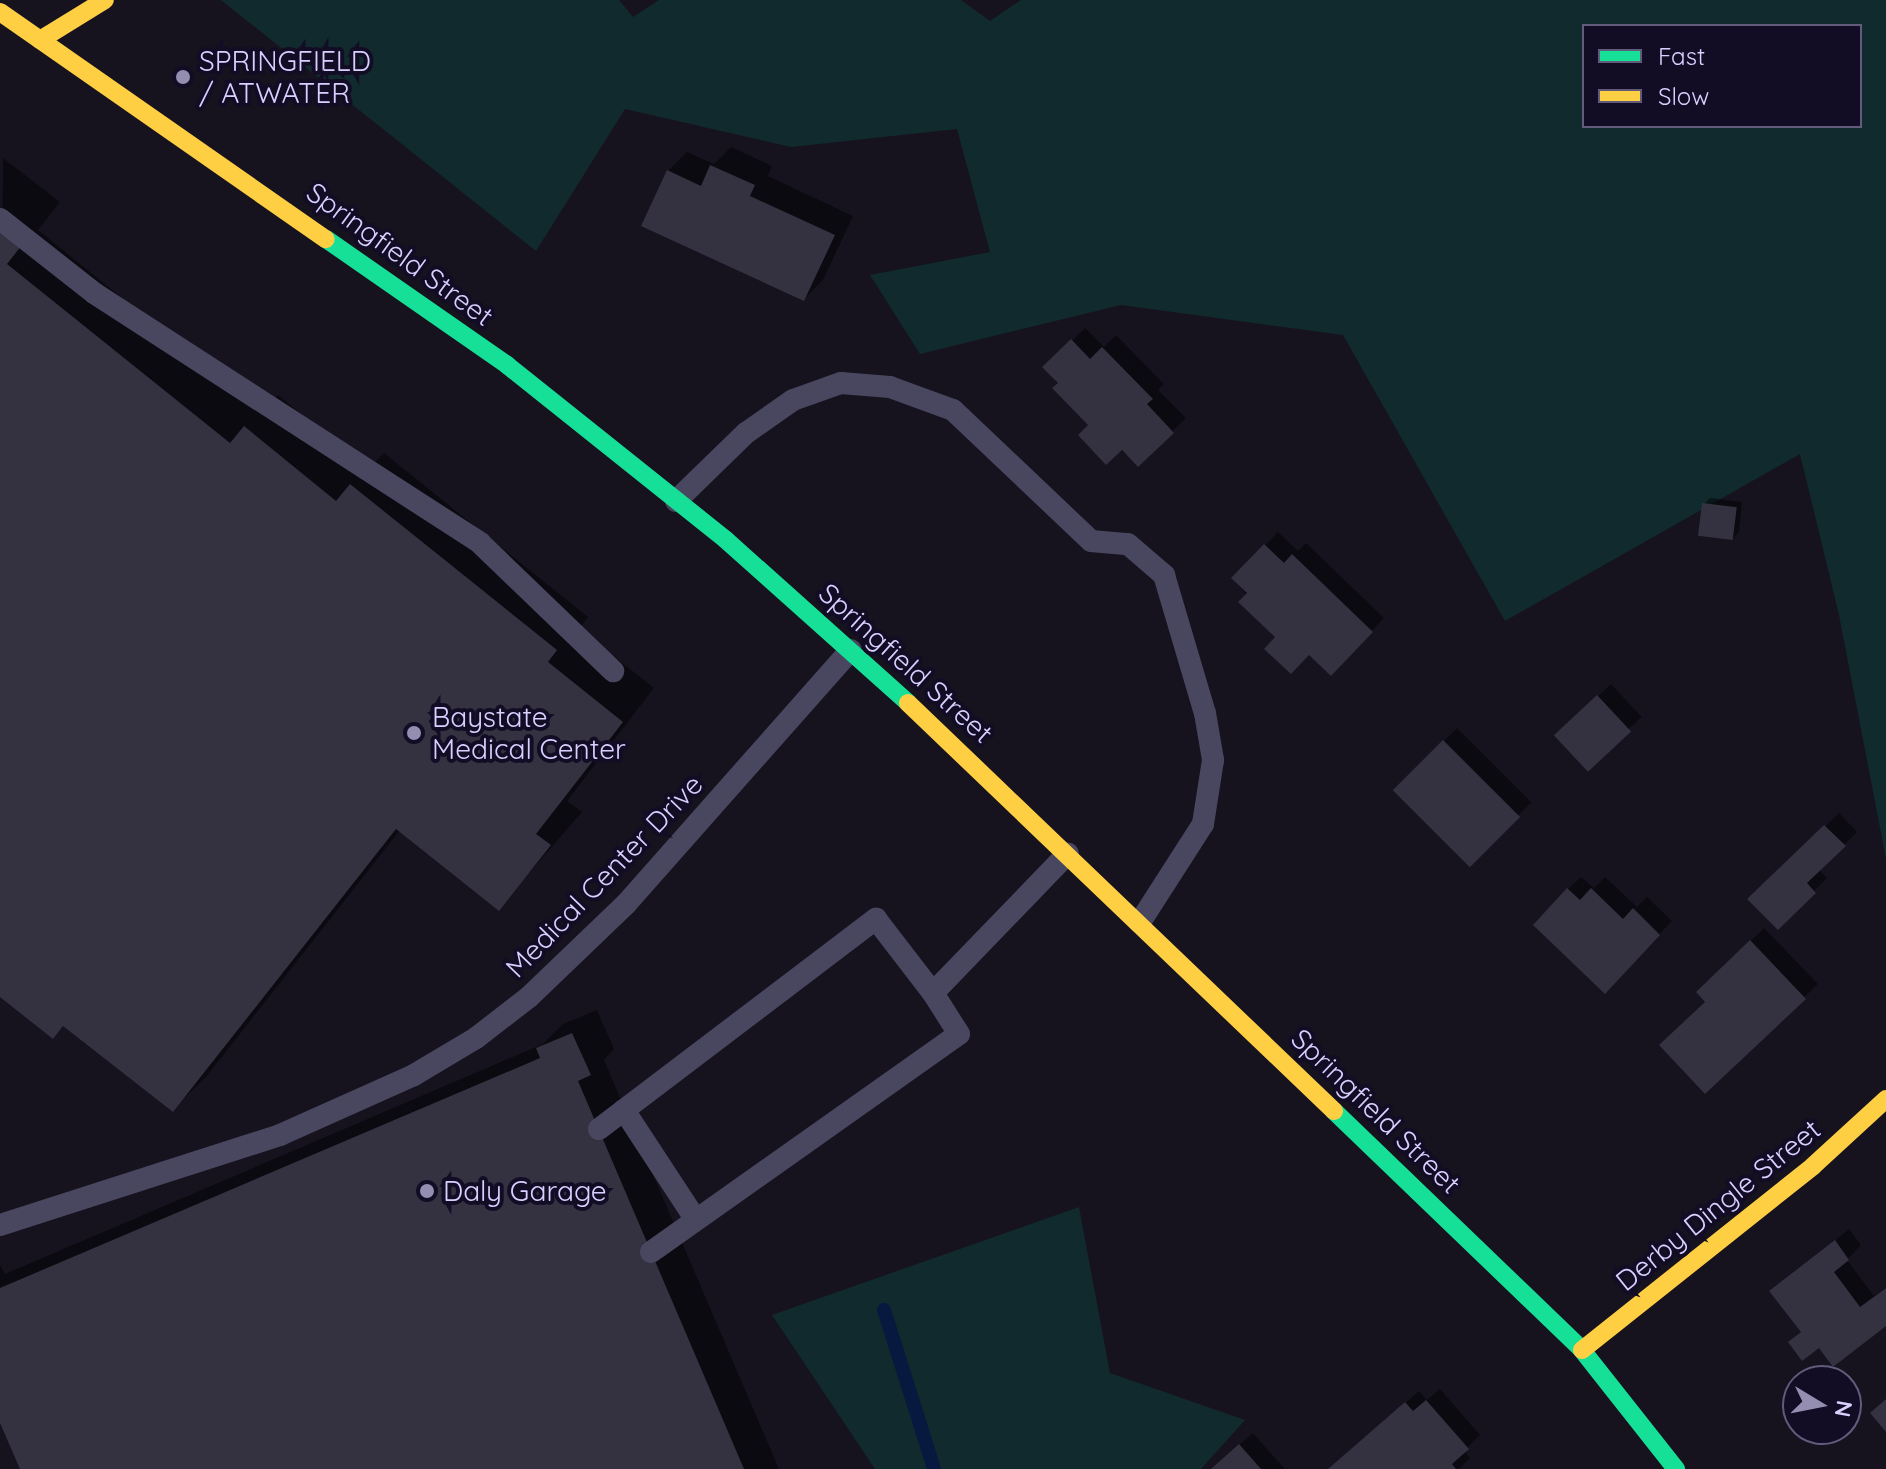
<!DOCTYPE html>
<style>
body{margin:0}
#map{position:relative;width:1886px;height:1469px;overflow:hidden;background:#16131f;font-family:Quicksand,sans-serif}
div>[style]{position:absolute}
.green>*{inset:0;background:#112a2d}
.shadow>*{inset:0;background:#0007;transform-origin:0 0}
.stream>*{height:14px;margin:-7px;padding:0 7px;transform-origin:7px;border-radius:7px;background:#081940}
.building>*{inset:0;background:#343141;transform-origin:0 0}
.lane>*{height:22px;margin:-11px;padding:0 11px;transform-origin:11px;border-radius:11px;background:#494760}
.fast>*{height:18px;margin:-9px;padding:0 9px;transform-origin:9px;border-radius:9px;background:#16e098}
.slow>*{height:18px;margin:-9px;padding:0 9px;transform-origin:9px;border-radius:9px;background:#ffcf43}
.dots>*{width:22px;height:22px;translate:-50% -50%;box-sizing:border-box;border:4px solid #120d25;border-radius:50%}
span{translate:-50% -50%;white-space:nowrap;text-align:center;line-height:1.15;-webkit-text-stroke:8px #120d25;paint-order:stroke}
.poi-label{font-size:28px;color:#d8d1ff}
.left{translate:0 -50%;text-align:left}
.street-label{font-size:28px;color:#d8d1ff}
.legend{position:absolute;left:1582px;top:24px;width:280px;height:104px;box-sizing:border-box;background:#120d25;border:2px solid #615b7c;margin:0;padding:10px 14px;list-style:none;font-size:24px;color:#d8d1ff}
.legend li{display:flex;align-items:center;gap:16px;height:40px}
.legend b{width:40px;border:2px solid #615b7c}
.north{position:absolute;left:1782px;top:1365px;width:80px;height:80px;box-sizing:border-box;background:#120d25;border:2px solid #615b7c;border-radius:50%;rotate:100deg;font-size:22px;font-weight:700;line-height:32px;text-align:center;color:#d8d1ff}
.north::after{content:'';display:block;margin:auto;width:28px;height:36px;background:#948eb1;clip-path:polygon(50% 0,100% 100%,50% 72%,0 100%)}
</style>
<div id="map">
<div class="green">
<i style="clip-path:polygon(evenodd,221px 0,619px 0,633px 17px,659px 0,961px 0,990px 21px,1021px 0,1886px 0,1886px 859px,1839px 615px,1800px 454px,1505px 621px,1343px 335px,1121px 305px,920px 354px,870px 275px,990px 252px,957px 129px,791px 147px,625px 109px,536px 251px,221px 0,1584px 26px,1860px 26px,1860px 126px,1584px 126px,1584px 26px)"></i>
<i style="clip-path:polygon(1079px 1207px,1110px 1373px,1245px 1420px,1201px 1469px,875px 1469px,772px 1315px)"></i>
</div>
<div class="shadow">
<i style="clip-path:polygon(731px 147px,772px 166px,768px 176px,853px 216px,823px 280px,804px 299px,668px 171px,687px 152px,714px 164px)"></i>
<i style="clip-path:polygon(3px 158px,60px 202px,38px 230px,262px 411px,278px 395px,368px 469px,384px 453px,588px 617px,579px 629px,654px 688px,567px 801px,582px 812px,499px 908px,400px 830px,206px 1077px,173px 1109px,65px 1024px,53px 1036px,0 994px)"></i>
<i style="clip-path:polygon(1085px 328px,1104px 347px,1116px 335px,1164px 384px,1158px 390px,1186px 418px,1138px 465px,1091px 425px,1045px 367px)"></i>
<i style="clip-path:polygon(1710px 498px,1742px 502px,1739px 532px,1733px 538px,1704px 504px)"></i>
<i style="clip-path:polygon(1278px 532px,1298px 551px,1306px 543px,1384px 618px,1331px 673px,1310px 652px,1277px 637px,1234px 578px)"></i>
<i style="left:1611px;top:684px;width:45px;height:74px;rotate:47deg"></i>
<i style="left:1457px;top:728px;width:105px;height:88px;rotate:45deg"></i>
<i style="clip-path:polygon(1839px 813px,1857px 832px,1819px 870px,1827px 878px,1778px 927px,1750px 899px)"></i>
<i style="clip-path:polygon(1581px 877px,1594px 888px,1605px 877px,1637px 907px,1647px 897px,1672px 921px,1618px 978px,1568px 889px)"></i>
<i style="clip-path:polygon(1764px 928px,1818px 984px,1706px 1091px,1707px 1002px,1698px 992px)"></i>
<i style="clip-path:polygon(597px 1010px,614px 1049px,604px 1060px,779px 1469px,22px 1469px,0 1418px,0 1265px,5px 1274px,543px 1044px,563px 1024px)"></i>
<i style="clip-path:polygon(1849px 1229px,1861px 1245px,1847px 1260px,1874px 1296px,1886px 1287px,1886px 1324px,1819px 1345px,1790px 1342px,1803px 1330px,1772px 1291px)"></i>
<i style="clip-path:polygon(1440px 1389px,1480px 1435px,1464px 1451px,1470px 1458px,1459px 1469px,1330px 1469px,1419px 1391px,1427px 1400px)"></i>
<i style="clip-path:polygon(1253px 1433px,1285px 1469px,1213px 1469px,1222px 1460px)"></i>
</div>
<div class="stream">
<i style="left:884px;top:1310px;width:167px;rotate:72.5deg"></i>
</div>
<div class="building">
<i style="clip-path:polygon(710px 165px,755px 185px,750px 196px,835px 235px,804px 301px,641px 226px,667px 170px,701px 186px)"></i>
<i style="clip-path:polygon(0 213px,29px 236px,7px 264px,230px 443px,244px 426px,336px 501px,350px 484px,557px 650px,548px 662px,623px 722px,536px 834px,551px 845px,499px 911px,396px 829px,173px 1112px,63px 1026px,53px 1039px,0 997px)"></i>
<i style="clip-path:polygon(1071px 339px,1090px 359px,1102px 347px,1153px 399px,1147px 404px,1174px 433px,1138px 467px,1122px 450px,1106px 465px,1078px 435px,1088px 425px,1052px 388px,1058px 383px,1042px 367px)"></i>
<i style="left:1702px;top:503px;width:35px;height:33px;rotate:7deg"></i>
<i style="clip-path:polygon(1264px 544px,1284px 563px,1292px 554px,1373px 632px,1331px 676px,1309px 655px,1291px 674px,1264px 649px,1275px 637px,1238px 602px,1247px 593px,1231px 578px)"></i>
<i style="left:1597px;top:695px;width:50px;height:59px;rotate:47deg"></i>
<i style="left:1443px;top:740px;width:109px;height:71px;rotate:45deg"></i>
<i style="clip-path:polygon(1824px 825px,1846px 846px,1807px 883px,1816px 893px,1778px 930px,1747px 899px)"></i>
<i style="clip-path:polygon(1567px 888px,1580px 900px,1591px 888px,1623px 919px,1633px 908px,1660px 935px,1605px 994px,1533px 925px)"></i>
<i style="clip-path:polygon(1750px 940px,1806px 999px,1705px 1094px,1659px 1045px,1705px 1002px,1696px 992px)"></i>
<i style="clip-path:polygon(572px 1033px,591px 1075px,578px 1081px,744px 1469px,20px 1469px,0 1423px,0 1288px,540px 1058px,536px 1048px)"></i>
<i style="clip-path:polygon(1835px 1240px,1849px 1260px,1834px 1272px,1860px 1307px,1886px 1288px,1886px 1326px,1833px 1367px,1819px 1348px,1802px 1361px,1788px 1342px,1801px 1332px,1769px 1291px)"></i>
<i style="clip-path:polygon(1886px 1399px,1886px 1432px,1870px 1413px)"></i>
<i style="clip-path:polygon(1426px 1400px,1469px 1449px,1452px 1464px,1456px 1469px,1328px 1469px,1405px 1402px,1413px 1411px)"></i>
<i style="clip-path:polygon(1239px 1444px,1261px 1469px,1211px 1469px)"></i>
</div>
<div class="lane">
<i style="left:0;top:219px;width:120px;rotate:38.2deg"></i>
<i style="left:94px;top:293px;width:460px;rotate:32.9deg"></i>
<i style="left:480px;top:543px;width:185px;rotate:43.9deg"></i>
<i style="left:676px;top:501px;width:98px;rotate:-44.2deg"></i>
<i style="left:746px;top:433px;width:57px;rotate:-35.1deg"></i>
<i style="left:793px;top:400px;width:51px;rotate:-19.5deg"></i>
<i style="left:841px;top:383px;width:49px;rotate:4.7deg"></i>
<i style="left:890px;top:387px;width:67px;rotate:20.1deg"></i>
<i style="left:953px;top:410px;width:190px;rotate:43.5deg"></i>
<i style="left:1091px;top:541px;width:37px;rotate:5deg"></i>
<i style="left:1128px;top:544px;width:48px;rotate:40.7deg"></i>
<i style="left:1164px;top:575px;width:144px;rotate:73.5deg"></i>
<i style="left:1205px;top:713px;width:48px;rotate:80.3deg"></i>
<i style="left:1213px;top:760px;width:65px;rotate:98.9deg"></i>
<i style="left:1203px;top:824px;width:117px;rotate:122.7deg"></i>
<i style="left:624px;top:1110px;width:131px;rotate:56.8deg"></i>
<i style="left:599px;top:1129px;width:348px;rotate:-37.2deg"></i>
<i style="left:876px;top:919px;width:93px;rotate:52.4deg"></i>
<i style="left:0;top:1225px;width:294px;rotate:-17.8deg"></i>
<i style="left:280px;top:1135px;width:147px;rotate:-24.1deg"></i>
<i style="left:414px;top:1075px;width:72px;rotate:-30.8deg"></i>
<i style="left:476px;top:1038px;width:67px;rotate:-37.7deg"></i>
<i style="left:529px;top:997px;width:134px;rotate:-43.8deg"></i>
<i style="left:626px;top:904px;width:339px;rotate:-48.5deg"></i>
<i style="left:651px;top:1252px;width:377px;rotate:-35.3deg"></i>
<i style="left:959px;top:1034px;width:49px;rotate:-122.4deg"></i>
<i style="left:933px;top:993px;width:194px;rotate:-46deg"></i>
</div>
<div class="fast">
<i style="left:326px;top:239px;width:221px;rotate:34.8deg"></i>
<i style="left:507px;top:365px;width:280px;rotate:38.6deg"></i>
<i style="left:726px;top:540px;width:244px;rotate:41.8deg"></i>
<i style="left:1334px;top:1111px;width:344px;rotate:43.9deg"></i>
<i style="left:1582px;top:1350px;width:152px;rotate:51.7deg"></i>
</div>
<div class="slow">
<i style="left:0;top:12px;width:397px;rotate:34.9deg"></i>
<i style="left:40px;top:40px;width:76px;rotate:-31.6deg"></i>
<i style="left:908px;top:703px;width:590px;rotate:43.76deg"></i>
<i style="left:1582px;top:1350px;width:295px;rotate:-38.5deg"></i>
<i style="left:1813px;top:1166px;width:99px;rotate:-42.5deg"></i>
</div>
<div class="dots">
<i style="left:183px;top:77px;background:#948eb1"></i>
<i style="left:414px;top:733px;background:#948eb1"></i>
<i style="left:427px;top:1191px;background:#948eb1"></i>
</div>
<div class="poi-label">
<span class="left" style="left:199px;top:77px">SPRINGFIELD<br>/ ATWATER</span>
<span class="left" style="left:432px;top:733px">Baystate<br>Medical Center</span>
<span class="left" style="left:443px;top:1191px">Daly Garage</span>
</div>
<div class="street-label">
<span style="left:400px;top:254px;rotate:36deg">Springfield Street</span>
<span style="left:906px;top:663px;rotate:42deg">Springfield Street</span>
<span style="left:604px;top:876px;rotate:-46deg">Medical Center Drive</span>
<span style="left:1376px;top:1111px;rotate:44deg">Springfield Street</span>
<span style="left:1718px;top:1205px;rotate:-39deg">Derby Dingle Street</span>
</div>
<ul class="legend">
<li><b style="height:10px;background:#16e098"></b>Fast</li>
<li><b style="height:10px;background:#ffcf43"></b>Slow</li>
</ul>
<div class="north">N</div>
</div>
